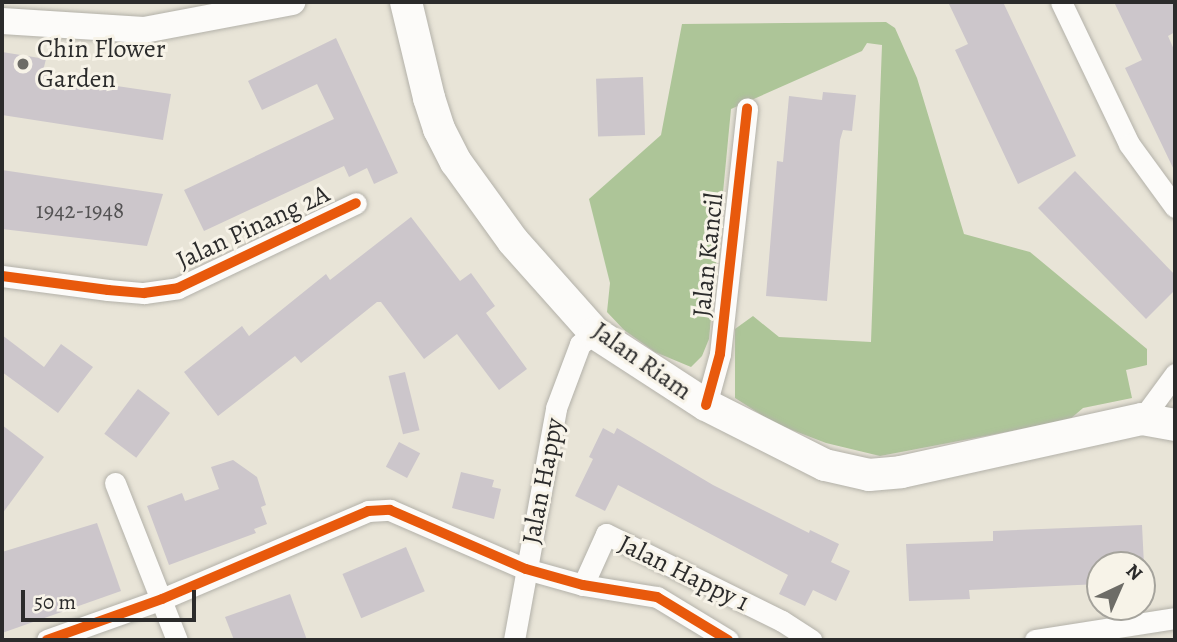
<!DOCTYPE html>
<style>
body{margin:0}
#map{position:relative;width:1177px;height:642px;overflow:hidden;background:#e8e4d7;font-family:Alegreya,serif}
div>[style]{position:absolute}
.forest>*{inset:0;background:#adc598}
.building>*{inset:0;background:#ccc6cb;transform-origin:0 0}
.roads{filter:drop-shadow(0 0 2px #b3b1a9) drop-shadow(0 0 2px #b3b1a9)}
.minor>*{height:21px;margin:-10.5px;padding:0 10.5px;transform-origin:10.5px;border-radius:10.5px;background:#fcfbf9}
.tertiary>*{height:26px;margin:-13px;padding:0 13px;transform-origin:13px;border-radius:13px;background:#fcfbf9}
.secondary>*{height:32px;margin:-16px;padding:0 16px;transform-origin:16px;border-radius:16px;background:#fcfbf9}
.cycleway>*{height:10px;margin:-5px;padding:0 5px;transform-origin:5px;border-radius:5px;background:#e8590c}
.dots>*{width:19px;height:19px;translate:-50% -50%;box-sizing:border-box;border:4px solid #f7f3e8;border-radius:50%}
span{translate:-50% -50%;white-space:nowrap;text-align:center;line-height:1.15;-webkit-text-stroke:6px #f7f3e8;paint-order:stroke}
.number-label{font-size:23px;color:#535253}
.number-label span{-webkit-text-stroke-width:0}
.poi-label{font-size:26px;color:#2b2b2b}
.left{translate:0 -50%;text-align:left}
.street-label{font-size:26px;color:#2b2b2b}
.frame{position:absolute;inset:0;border:4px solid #2b2b2b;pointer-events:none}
.north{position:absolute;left:1086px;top:551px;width:70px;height:70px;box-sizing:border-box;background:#f7f3e8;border:2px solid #a5a39c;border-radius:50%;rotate:44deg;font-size:19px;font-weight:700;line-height:28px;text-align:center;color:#2b2b2b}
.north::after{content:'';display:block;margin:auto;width:24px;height:32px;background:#6d6c67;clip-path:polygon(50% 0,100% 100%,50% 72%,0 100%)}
.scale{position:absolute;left:21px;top:590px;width:175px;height:32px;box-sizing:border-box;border:4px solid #2b2b2b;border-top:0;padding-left:9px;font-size:21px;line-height:24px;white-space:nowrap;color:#2b2b2b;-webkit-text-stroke:5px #f7f3e8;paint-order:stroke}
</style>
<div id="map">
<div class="forest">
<i style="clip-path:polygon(886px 22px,895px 28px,917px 78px,964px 234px,1030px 252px,1147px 349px,1147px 365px,1126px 370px,1132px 398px,1083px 408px,1069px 420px,880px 456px,826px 443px,774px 423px,735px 398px,735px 329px,753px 316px,779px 337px,871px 342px,882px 45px,867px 43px,862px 51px,731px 109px,709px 339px,702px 356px,691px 367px,655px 352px,624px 330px,607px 312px,610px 283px,589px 199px,661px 135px,682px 24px)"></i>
</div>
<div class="building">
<i style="clip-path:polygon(948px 2px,1003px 2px,1076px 156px,1018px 184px,955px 50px,968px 44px)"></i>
<i style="clip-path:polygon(1114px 2px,1175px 2px,1175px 32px,1168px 36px,1175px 52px,1175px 172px,1125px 68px,1142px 60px)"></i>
<i style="clip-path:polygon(336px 38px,398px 173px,374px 184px,367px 168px,349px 177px,344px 166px,204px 231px,184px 190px,334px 119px,317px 84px,262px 110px,248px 81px)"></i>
<i style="clip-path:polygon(2px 52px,46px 59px,42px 75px,171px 94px,163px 140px,2px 115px)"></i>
<i style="left:643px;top:77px;width:58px;height:47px;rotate:88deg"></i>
<i style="clip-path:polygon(823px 92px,856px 95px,852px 131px,843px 130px,840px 140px,827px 301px,766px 296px,777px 161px,783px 162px,789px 96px,822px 100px)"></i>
<i style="clip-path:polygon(2px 170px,163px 194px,147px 246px,2px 229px)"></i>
<i style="clip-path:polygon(1075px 171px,1175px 275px,1175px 290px,1146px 319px,1038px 208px)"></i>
<i style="clip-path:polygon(411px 217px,460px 281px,471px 273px,495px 306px,486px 313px,527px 369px,499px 390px,457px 334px,424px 359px,381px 302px,377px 302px,301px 363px,295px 356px,218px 416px,184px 372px,242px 326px,249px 336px,326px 274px,330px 280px)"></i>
<i style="clip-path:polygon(2px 335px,44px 367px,61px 344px,93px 367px,58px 413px,2px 372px)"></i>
<i style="left:405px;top:372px;width:60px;height:17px;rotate:76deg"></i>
<i style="left:138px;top:389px;width:40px;height:56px;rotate:37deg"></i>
<i style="clip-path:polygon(2px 425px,44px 457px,2px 514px)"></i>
<i style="clip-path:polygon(603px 428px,614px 434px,617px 428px,713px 485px,809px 533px,810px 530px,839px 544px,831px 562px,850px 571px,836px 601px,813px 590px,805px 606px,779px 594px,788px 575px,618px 485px,605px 511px,575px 496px,593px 459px,589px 457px)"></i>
<i style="left:399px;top:442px;width:24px;height:28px;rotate:28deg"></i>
<i style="clip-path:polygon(233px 460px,257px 477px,266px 505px,261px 507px,267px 524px,254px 529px,256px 533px,169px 565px,147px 506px,182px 493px,185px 501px,219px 489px,211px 467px)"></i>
<i style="clip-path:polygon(461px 472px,494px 480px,492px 487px,501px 489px,494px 519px,452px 508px)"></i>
<i style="clip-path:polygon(97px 523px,121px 591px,2px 633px,2px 552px)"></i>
<i style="clip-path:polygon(1142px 525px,1144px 565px,1100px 565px,1100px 584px,969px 590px,970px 599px,909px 601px,906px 544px,993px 541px,993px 531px)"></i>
<i style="left:406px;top:547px;width:48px;height:69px;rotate:67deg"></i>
<i style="clip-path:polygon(290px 594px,307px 640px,234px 640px,225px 617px)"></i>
</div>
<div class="roads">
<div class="minor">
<i style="left:1061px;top:2px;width:157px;rotate:64.4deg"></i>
<i style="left:1129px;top:144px;width:78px;rotate:53.9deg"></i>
<i style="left:2px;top:276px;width:107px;rotate:7.5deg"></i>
<i style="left:108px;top:290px;width:36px;rotate:5deg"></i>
<i style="left:144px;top:293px;width:34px;rotate:-8deg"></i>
<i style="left:178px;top:288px;width:197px;rotate:-25.5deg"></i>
<i style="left:706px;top:405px;width:53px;rotate:-74.6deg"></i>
<i style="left:720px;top:354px;width:247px;rotate:-83.7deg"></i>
<i style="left:1142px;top:419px;width:56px;rotate:-53.7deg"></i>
<i style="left:115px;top:483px;width:169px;rotate:68.5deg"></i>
<i style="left:583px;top:585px;width:56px;rotate:-65.7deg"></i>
<i style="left:606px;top:534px;width:196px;rotate:26.3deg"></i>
<i style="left:782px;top:621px;width:35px;rotate:33deg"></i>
<i style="left:47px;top:640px;width:122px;rotate:-19.6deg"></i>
<i style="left:162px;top:599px;width:224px;rotate:-23.1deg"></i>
<i style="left:368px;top:511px;width:22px;rotate:-3deg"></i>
<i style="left:390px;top:510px;width:148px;rotate:23.5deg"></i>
<i style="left:526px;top:569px;width:59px;rotate:15.7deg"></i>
<i style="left:583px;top:585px;width:75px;rotate:9.2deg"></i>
<i style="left:657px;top:597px;width:83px;rotate:31.2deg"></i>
<i style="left:514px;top:640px;width:236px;rotate:-79.7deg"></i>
<i style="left:556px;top:408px;width:68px;rotate:-69.4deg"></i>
<i style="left:580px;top:344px;width:19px;rotate:-36deg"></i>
<i style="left:1035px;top:640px;width:142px;rotate:-8.9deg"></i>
</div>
<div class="tertiary">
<i style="left:2px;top:21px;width:142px;rotate:3.6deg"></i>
<i style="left:144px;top:30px;width:151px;rotate:-10.7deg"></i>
</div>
<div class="secondary">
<i style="left:406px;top:2px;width:99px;rotate:76.5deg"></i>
<i style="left:429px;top:98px;width:33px;rotate:72deg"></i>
<i style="left:439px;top:129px;width:37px;rotate:63deg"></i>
<i style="left:456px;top:162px;width:97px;rotate:54.2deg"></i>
<i style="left:513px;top:241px;width:123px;rotate:48.3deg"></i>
<i style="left:595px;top:333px;width:132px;rotate:33deg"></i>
<i style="left:706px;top:405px;width:133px;rotate:26.8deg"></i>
<i style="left:825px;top:465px;width:45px;rotate:12.8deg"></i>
<i style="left:869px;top:475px;width:32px;rotate:-5deg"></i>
<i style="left:901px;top:472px;width:247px;rotate:-12.4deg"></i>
<i style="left:1142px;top:419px;width:34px;rotate:10deg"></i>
</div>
</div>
<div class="cycleway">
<i style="left:2px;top:276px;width:107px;rotate:7.5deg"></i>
<i style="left:108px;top:290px;width:36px;rotate:5deg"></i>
<i style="left:144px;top:293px;width:34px;rotate:-8deg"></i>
<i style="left:178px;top:288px;width:197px;rotate:-25.5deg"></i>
<i style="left:706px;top:405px;width:53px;rotate:-74.6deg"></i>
<i style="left:720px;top:354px;width:247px;rotate:-83.7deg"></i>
<i style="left:47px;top:640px;width:122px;rotate:-19.6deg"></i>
<i style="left:162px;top:599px;width:224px;rotate:-23.1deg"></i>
<i style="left:368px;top:511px;width:22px;rotate:-3deg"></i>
<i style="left:390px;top:510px;width:148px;rotate:23.5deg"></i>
<i style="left:526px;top:569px;width:59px;rotate:15.7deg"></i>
<i style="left:583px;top:585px;width:75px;rotate:9.2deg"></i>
<i style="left:657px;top:597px;width:83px;rotate:31.2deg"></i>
</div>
<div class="dots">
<i style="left:23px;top:64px;background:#6d6c67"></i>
</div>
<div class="number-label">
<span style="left:80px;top:211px">1942-1948</span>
</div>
<div class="poi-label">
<span class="left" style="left:37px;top:64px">Chin Flower<br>Garden</span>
</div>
<div class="street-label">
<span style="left:253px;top:227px;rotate:-25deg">Jalan Pinang 2A</span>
<span style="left:708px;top:255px;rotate:-84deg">Jalan Kancil</span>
<span style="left:642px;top:361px;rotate:35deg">Jalan Riam</span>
<span style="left:543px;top:481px;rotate:-79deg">Jalan Happy</span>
<span style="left:684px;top:573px;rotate:26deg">Jalan Happy 1</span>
</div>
<div class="frame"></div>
<div class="north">N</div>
<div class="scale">50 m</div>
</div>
